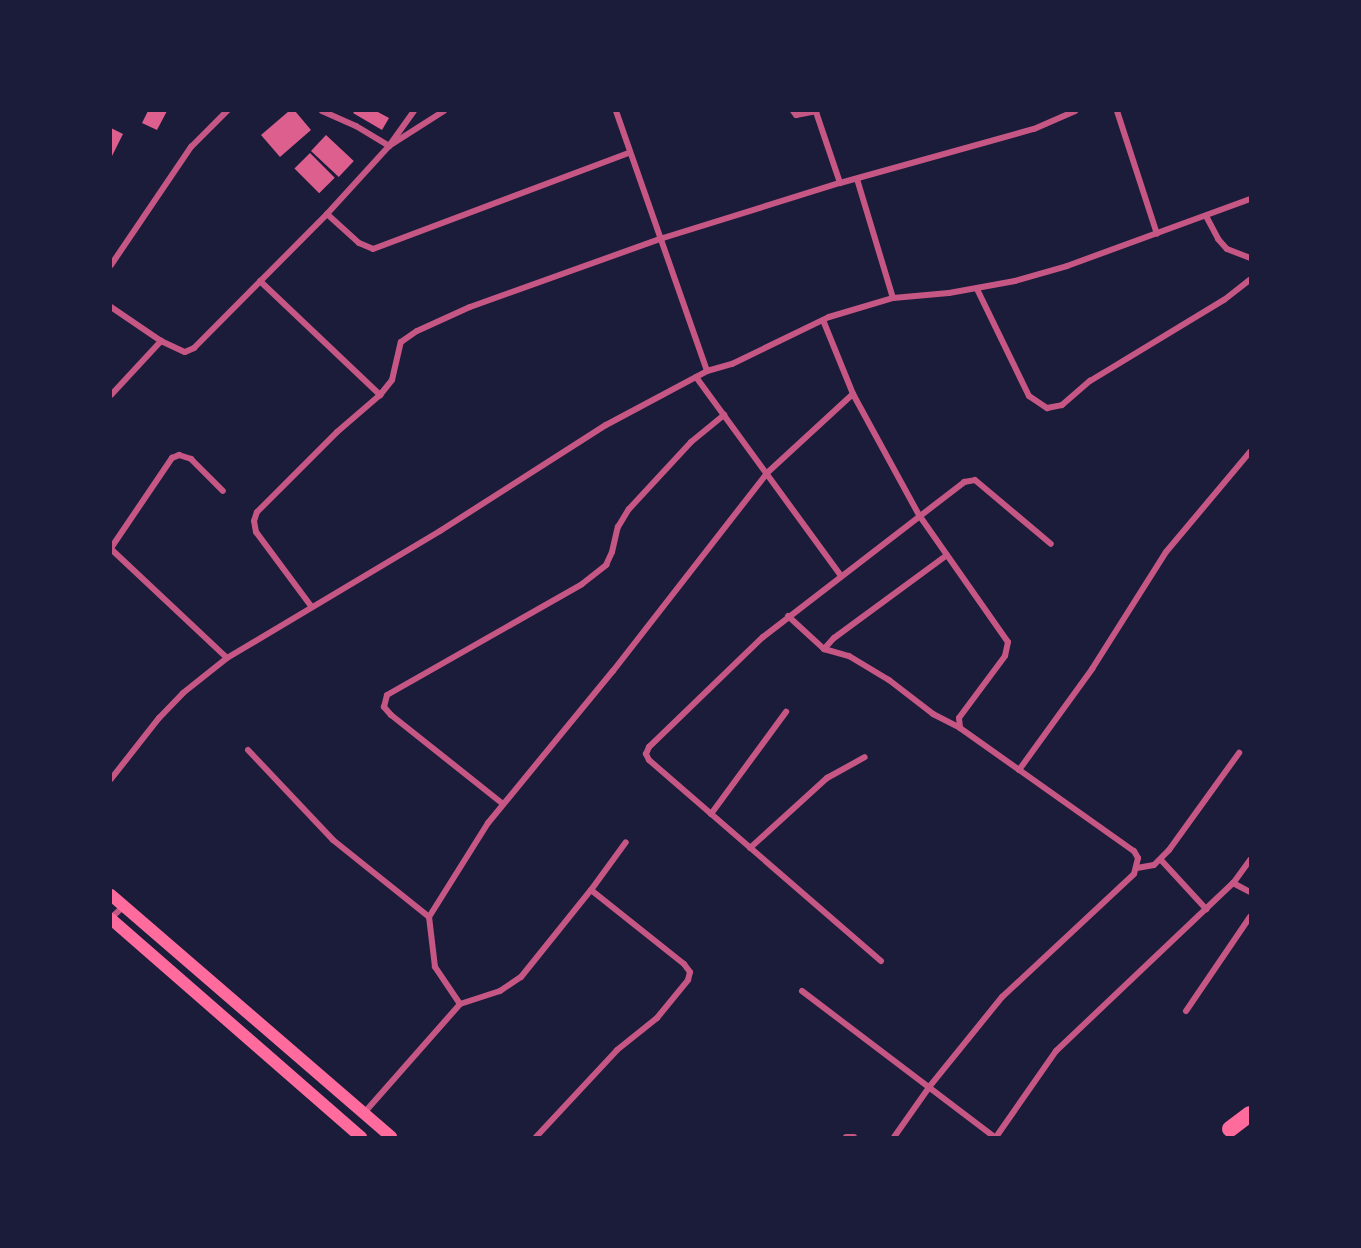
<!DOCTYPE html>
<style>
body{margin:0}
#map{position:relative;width:1361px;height:1248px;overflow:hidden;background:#1b1b3a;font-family:Overpass,sans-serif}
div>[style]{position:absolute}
.building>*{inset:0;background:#dd5f8e;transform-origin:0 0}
.minor>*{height:6px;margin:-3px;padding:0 3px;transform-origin:3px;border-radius:3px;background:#c65784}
.secondary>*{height:12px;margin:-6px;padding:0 6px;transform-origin:6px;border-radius:6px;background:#ff6b9d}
.trunk>*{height:16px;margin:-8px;padding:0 8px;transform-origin:8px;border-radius:8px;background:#ff6b9d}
span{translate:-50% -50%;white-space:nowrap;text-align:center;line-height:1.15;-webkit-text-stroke:5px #1b1b3a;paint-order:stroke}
.frame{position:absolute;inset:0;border:112px solid #1b1b3a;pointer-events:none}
</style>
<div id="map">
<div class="building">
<i style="clip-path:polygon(148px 111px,167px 111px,157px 130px,142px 123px)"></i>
<i style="clip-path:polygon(289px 111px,295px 111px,311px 130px,280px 157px,261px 135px)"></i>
<i style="clip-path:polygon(355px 111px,376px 111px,389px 118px,382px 130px,353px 113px)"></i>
<i style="clip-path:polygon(111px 128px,123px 134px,111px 158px)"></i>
<i style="left:326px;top:135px;width:38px;height:22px;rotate:43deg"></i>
<i style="left:310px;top:153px;width:35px;height:22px;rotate:45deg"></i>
</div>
<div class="minor">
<i style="left:322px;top:111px;width:37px;rotate:24deg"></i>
<i style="left:356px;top:126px;width:39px;rotate:31deg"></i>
<i style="left:389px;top:146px;width:43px;rotate:-54.5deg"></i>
<i style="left:616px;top:111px;width:275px;rotate:70.7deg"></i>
<i style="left:793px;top:111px;width:5px;rotate:53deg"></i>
<i style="left:796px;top:115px;width:21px;rotate:-11deg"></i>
<i style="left:1117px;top:111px;width:129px;rotate:72deg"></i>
<i style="left:816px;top:112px;width:75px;rotate:71.3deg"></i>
<i style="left:857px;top:179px;width:124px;rotate:73.2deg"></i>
<i style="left:327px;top:214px;width:43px;rotate:42.2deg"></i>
<i style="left:359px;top:243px;width:15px;rotate:23deg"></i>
<i style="left:373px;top:249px;width:273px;rotate:-20.6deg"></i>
<i style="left:1206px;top:216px;width:26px;rotate:62deg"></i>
<i style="left:1218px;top:239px;width:13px;rotate:48deg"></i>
<i style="left:1227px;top:249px;width:25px;rotate:21deg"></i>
<i style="left:111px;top:265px;width:143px;rotate:-55.9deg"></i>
<i style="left:191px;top:147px;width:51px;rotate:-45deg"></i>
<i style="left:260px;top:281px;width:166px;rotate:43.5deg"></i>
<i style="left:977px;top:289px;width:119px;rotate:64.1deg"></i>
<i style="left:1029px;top:396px;width:22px;rotate:34deg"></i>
<i style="left:1047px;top:408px;width:15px;rotate:-11deg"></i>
<i style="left:1062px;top:405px;width:37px;rotate:-41deg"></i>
<i style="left:1090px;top:381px;width:157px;rotate:-31.2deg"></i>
<i style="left:1224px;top:300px;width:33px;rotate:-38deg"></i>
<i style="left:111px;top:307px;width:60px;rotate:34.2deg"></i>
<i style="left:161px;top:341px;width:26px;rotate:25deg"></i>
<i style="left:185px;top:352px;width:10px;rotate:-24deg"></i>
<i style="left:194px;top:348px;width:189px;rotate:-45.2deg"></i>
<i style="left:327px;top:214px;width:92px;rotate:-47.6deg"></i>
<i style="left:389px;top:146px;width:65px;rotate:-32.5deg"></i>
<i style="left:823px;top:320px;width:80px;rotate:67.9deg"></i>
<i style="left:853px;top:394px;width:138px;rotate:61.4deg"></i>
<i style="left:919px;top:515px;width:155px;rotate:55deg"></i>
<i style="left:1008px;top:642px;width:14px;rotate:102deg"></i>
<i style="left:1005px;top:656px;width:77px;rotate:126.6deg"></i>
<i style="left:959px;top:718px;width:10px;rotate:84deg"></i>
<i style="left:960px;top:728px;width:213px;rotate:35.3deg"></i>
<i style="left:1134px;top:851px;width:8px;rotate:60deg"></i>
<i style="left:1138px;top:858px;width:16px;rotate:104deg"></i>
<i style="left:1134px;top:874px;width:180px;rotate:137deg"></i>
<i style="left:1002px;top:997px;width:114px;rotate:129deg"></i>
<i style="left:930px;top:1086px;width:62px;rotate:125.2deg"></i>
<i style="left:696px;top:377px;width:246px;rotate:53.9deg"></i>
<i style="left:111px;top:395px;width:74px;rotate:-47.2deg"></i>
<i style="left:111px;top:548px;width:109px;rotate:-55.9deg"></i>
<i style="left:172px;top:458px;width:8px;rotate:-23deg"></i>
<i style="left:179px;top:455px;width:13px;rotate:18deg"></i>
<i style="left:191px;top:459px;width:45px;rotate:45deg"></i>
<i style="left:111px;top:549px;width:159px;rotate:43.2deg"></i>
<i style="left:311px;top:606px;width:92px;rotate:-126.6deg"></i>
<i style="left:256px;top:532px;width:11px;rotate:-100deg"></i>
<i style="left:254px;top:521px;width:9px;rotate:-72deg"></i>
<i style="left:257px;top:512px;width:113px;rotate:-45deg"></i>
<i style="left:337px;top:432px;width:57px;rotate:-40.7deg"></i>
<i style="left:380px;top:395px;width:19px;rotate:-51deg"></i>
<i style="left:392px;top:380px;width:39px;rotate:-77deg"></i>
<i style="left:401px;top:342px;width:19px;rotate:-35deg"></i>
<i style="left:417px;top:331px;width:58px;rotate:-24.4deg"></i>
<i style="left:470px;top:307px;width:205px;rotate:-19.7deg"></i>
<i style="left:663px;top:238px;width:185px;rotate:-17.3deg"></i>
<i style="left:840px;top:183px;width:201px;rotate:-15.6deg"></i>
<i style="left:1034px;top:129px;width:45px;rotate:-23.7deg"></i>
<i style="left:788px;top:616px;width:49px;rotate:42.5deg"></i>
<i style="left:824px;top:649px;width:15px;rotate:-48deg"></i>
<i style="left:834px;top:638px;width:140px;rotate:-36.3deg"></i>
<i style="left:824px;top:649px;width:26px;rotate:16deg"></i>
<i style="left:849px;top:656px;width:47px;rotate:31deg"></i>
<i style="left:889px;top:680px;width:56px;rotate:37.7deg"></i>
<i style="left:933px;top:714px;width:30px;rotate:27deg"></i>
<i style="left:248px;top:750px;width:124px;rotate:46.6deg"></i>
<i style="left:333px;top:840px;width:123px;rotate:38.7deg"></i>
<i style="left:1019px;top:770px;width:125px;rotate:-54.1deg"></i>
<i style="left:1092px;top:669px;width:138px;rotate:-57.7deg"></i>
<i style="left:1166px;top:552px;width:131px;rotate:-50deg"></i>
<i style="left:111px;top:779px;width:78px;rotate:-51.8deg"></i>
<i style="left:159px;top:718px;width:35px;rotate:-46deg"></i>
<i style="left:183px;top:693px;width:56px;rotate:-38.5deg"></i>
<i style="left:227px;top:658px;width:248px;rotate:-30.8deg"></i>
<i style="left:440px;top:531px;width:197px;rotate:-32.6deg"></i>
<i style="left:606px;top:425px;width:115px;rotate:-28.1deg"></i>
<i style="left:707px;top:371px;width:26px;rotate:-16deg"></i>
<i style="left:732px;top:364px;width:108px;rotate:-25.9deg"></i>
<i style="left:829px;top:317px;width:67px;rotate:-16.5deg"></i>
<i style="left:893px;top:298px;width:56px;rotate:-5.1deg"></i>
<i style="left:949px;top:293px;width:67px;rotate:-10.3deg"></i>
<i style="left:1015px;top:281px;width:54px;rotate:-16.1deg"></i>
<i style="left:1067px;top:266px;width:195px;rotate:-20.1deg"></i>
<i style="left:503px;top:804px;width:143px;rotate:-141.5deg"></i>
<i style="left:391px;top:715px;width:11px;rotate:-131deg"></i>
<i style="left:384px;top:707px;width:12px;rotate:-76deg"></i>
<i style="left:387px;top:695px;width:224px;rotate:-29.6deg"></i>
<i style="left:582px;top:584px;width:31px;rotate:-38deg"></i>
<i style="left:606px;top:565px;width:14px;rotate:-65deg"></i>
<i style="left:612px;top:552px;width:26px;rotate:-77deg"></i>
<i style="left:618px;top:527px;width:21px;rotate:-59deg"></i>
<i style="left:629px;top:509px;width:91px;rotate:-47.2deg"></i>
<i style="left:691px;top:442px;width:43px;rotate:-39.3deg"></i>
<i style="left:711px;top:814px;width:127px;rotate:-53.7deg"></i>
<i style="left:750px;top:848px;width:104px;rotate:-42.3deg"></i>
<i style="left:827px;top:778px;width:43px;rotate:-28.9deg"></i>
<i style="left:1161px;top:860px;width:67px;rotate:47.4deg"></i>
<i style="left:1250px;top:860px;width:29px;rotate:126deg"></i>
<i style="left:1233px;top:883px;width:19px;rotate:28deg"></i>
<i style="left:1137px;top:868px;width:17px;rotate:-10deg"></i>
<i style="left:1154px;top:865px;width:21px;rotate:-45deg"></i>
<i style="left:1169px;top:850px;width:120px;rotate:-54.2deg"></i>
<i style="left:111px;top:918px;width:18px;rotate:-43deg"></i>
<i style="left:881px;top:961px;width:307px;rotate:-139.1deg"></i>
<i style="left:649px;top:760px;width:7px;rotate:-117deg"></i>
<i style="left:646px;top:754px;width:8px;rotate:-67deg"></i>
<i style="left:649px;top:747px;width:158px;rotate:-44deg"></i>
<i style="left:763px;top:637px;width:254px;rotate:-37.6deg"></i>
<i style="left:964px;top:482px;width:11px;rotate:-10deg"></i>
<i style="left:975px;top:480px;width:99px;rotate:40.1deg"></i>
<i style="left:802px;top:991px;width:241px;rotate:37.2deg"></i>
<i style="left:460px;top:1004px;width:45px;rotate:-124deg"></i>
<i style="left:435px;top:967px;width:50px;rotate:-96.8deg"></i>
<i style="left:429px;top:917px;width:111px;rotate:-57.9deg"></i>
<i style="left:488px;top:823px;width:197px;rotate:-50.6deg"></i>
<i style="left:613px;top:671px;width:251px;rotate:-52.1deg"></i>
<i style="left:767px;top:473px;width:117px;rotate:-42.6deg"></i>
<i style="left:1186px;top:1011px;width:114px;rotate:-55.8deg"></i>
<i style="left:364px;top:1113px;width:145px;rotate:-48.6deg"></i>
<i style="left:460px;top:1004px;width:42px;rotate:-18deg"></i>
<i style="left:500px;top:991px;width:25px;rotate:-34deg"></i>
<i style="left:521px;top:977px;width:112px;rotate:-51.2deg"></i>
<i style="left:591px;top:890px;width:59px;rotate:-53.9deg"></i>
<i style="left:536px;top:1137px;width:119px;rotate:-47deg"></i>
<i style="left:617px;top:1050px;width:51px;rotate:-38.7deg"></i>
<i style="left:657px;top:1018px;width:49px;rotate:-50.8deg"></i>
<i style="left:688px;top:980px;width:8px;rotate:-76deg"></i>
<i style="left:690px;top:972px;width:10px;rotate:-127deg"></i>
<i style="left:684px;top:964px;width:119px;rotate:-141.5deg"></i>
<i style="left:846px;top:1137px;width:8px"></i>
<i style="left:996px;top:1137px;width:105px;rotate:-55.1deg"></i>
<i style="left:1056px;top:1051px;width:244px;rotate:-43.5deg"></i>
</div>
<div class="secondary">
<i style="left:111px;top:895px;width:370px;rotate:40.8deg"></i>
<i style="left:111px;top:919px;width:332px;rotate:41.1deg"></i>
</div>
<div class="trunk">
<i style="left:1230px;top:1129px;width:25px;rotate:-37deg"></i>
</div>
<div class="frame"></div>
</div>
